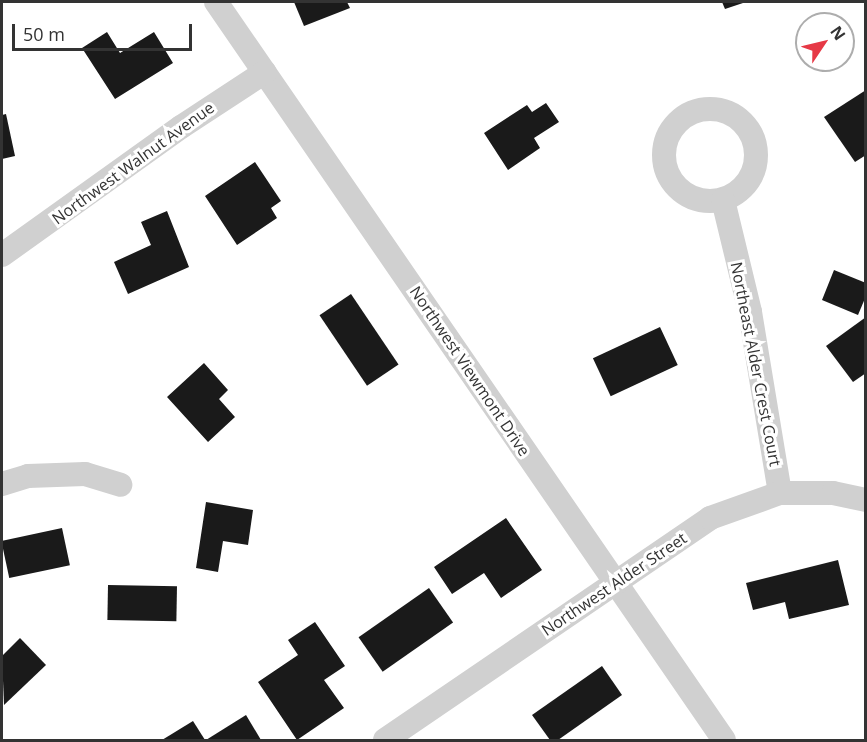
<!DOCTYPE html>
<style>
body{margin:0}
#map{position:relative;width:867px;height:742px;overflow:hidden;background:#fff;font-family:"Open Sans",sans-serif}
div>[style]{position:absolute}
.building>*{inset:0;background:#1a1a1a;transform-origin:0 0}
.minor>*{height:24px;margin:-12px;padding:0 12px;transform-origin:12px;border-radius:12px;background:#d0d0d0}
.minor>.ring{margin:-12px;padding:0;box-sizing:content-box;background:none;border:24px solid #d0d0d0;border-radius:50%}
span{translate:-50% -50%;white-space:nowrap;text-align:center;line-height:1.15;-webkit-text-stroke:6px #fff;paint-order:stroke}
.street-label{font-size:16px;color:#333}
.frame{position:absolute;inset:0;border:3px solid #333;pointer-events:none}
.north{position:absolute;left:795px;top:12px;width:60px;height:60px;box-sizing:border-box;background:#fff;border:2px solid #adadad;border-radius:50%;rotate:55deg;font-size:16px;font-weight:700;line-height:24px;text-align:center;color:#333}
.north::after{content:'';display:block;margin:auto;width:21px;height:27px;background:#e63946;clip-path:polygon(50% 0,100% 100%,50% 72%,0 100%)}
.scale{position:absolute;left:12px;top:24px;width:180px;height:27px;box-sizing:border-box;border:3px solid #333;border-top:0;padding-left:8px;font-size:18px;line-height:21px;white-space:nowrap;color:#333;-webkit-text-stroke:4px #fff;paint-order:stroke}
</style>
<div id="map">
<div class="building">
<i style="clip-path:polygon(294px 2px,347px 2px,350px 8px,304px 26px)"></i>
<i style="clip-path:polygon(722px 2px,746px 2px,725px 9px)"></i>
<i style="clip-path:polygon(107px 32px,120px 53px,154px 32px,173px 63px,115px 99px,82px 48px)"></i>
<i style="clip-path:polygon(866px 90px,866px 155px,855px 162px,824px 117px)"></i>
<i style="clip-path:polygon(546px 103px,559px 122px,534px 138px,540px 148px,508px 170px,484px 133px,527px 105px,532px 112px)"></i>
<i style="clip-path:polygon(6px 114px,15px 156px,2px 159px,2px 115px)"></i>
<i style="clip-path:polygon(255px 162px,281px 201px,271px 208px,277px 218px,237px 245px,205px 196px)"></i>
<i style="clip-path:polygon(167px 211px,189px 267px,128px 294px,114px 262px,151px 245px,141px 222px)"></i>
<i style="clip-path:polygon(834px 270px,866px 283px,866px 296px,858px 315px,822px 300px)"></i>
<i style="left:351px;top:294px;width:85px;height:38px;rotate:56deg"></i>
<i style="clip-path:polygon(866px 317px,866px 373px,853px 382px,826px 346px)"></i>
<i style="left:660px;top:327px;width:42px;height:74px;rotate:65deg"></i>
<i style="clip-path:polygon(204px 363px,228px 390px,219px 399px,235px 417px,208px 442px,167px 397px)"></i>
<i style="clip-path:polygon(206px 502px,253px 510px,248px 545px,223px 541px,218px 572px,196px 568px)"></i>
<i style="clip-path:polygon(506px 518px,542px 570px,501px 598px,484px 573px,452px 594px,434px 567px)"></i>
<i style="left:62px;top:528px;width:38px;height:62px;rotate:78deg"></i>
<i style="clip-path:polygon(838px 560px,849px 605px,789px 619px,785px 602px,753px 610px,746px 583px)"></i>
<i style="left:108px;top:585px;width:69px;height:35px;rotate:1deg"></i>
<i style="left:429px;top:588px;width:42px;height:86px;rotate:55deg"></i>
<i style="clip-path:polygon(315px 622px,345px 666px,324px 680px,344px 708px,297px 740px,258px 682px,298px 655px,288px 640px)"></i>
<i style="clip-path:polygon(20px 638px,46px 665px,4px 705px,2px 656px)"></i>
<i style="clip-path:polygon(602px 666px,622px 695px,558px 740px,550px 740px,532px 715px)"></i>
<i style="clip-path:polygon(246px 715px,261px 740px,206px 740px)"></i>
<i style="clip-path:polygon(193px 721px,205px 740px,162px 740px)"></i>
</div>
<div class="minor">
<i style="left:216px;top:2px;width:896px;rotate:55.46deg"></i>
<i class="ring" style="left:664px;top:109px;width:68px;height:68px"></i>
<i style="left:723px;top:200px;width:115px;rotate:76.4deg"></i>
<i style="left:750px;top:312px;width:183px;rotate:80.6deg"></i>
<i style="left:2px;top:255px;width:220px;rotate:-35.6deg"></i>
<i style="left:181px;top:127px;width:100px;rotate:-33.2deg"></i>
<i style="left:2px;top:484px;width:27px;rotate:-17deg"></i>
<i style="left:28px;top:476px;width:57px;rotate:-2deg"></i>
<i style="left:85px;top:474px;width:37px;rotate:17deg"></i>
<i style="left:385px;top:740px;width:394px;rotate:-34.3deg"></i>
<i style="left:710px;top:518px;width:74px;rotate:-19.7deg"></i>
<i style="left:780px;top:493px;width:53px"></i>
<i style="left:833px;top:493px;width:34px;rotate:12deg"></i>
</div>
<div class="street-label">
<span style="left:133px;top:163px;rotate:-36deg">Northwest Walnut Avenue</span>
<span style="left:756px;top:364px;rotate:79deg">Northeast Alder Crest Court</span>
<span style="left:470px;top:371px;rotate:56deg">Northwest Viewmont Drive</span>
<span style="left:614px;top:584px;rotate:-34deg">Northwest Alder Street</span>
</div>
<div class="frame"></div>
<div class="north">N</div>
<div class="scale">50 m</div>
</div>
